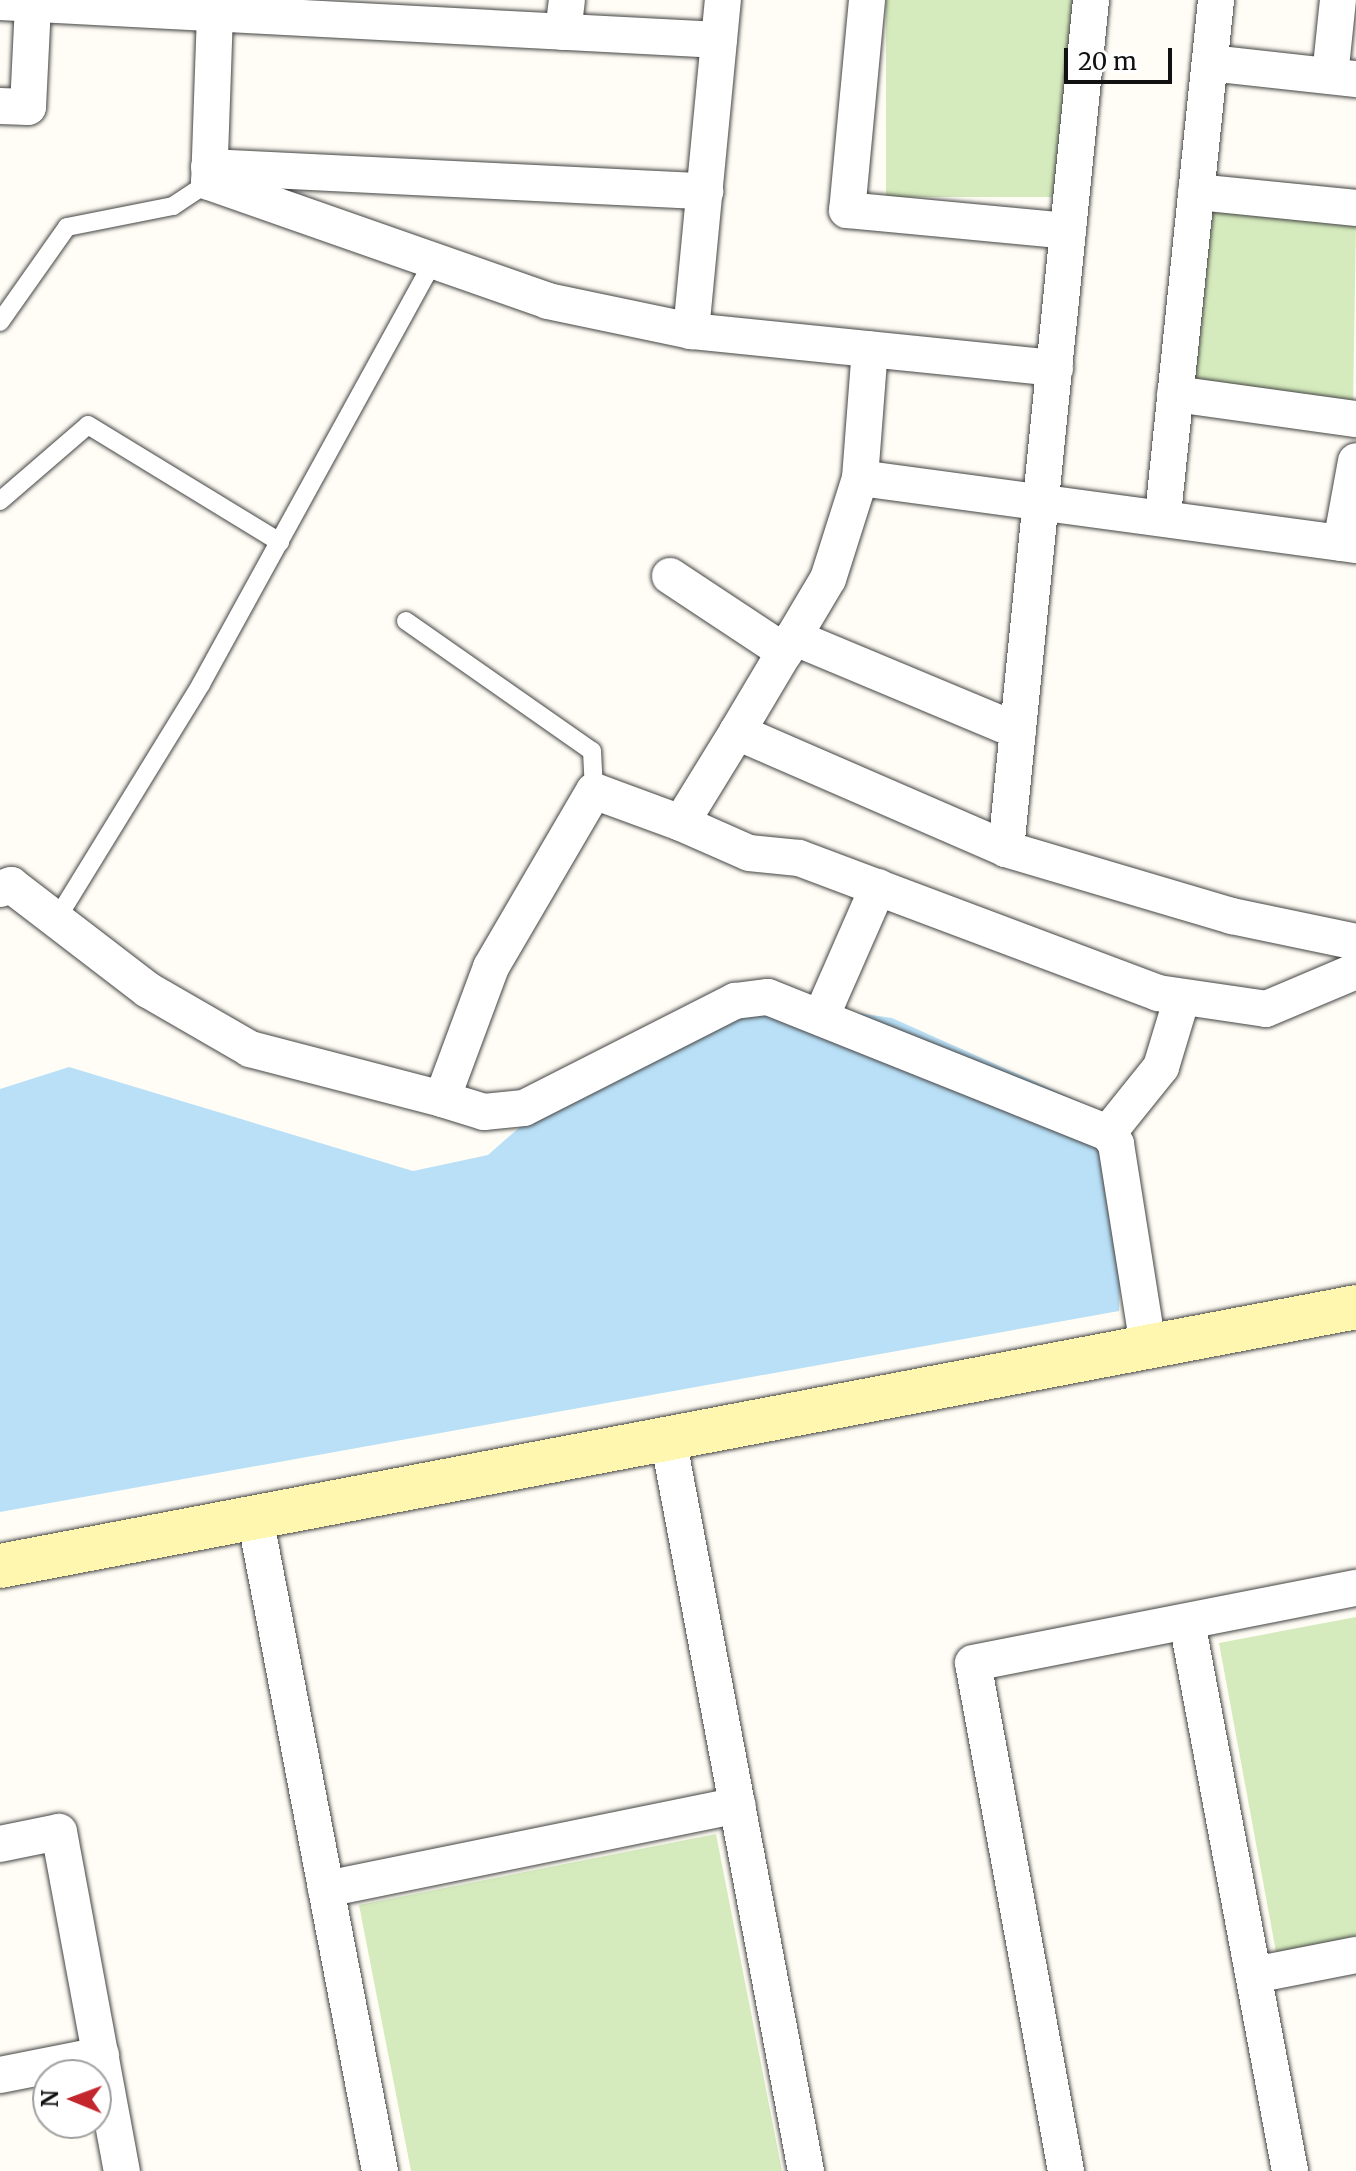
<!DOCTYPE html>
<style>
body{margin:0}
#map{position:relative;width:1356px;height:2171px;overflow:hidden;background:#fffdf5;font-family:Merriweather,serif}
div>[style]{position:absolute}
.green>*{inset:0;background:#d5ebbd;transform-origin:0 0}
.water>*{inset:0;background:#b9e0f7}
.roads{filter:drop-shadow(0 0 2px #444) drop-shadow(0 0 2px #444)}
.lane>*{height:18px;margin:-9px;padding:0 9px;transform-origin:9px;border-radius:9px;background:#fff}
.street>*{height:36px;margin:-18px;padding:0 18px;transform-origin:18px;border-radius:18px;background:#fff}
.secondary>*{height:44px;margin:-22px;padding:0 22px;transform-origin:22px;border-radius:22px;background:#fff6b0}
span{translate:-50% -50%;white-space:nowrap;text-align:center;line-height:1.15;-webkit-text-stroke:8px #fff;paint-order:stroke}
.north{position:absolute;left:32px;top:2059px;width:80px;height:80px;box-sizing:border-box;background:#fff;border:2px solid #a0a0a0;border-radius:50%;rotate:271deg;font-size:22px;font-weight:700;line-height:32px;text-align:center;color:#111}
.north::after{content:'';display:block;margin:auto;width:28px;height:36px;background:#c4262e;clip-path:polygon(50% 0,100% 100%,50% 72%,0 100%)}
.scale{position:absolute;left:1064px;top:48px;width:108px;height:36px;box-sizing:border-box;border:4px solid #111;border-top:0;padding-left:10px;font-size:24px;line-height:28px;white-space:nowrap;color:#111;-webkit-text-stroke:6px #fff;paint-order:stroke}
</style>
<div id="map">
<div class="green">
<i style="left:886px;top:0;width:189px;height:197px"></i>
<i style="clip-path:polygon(1213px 210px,1356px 223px,1353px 406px,1194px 381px)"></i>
<i style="clip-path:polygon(1356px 1617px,1356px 1937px,1276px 1952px,1219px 1643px)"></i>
<i style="clip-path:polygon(716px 1834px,782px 2171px,411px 2171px,359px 1905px)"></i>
</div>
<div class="water">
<i style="clip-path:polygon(739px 996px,892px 1018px,1125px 1122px,1119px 1311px,0 1512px,0 1089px,69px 1067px,413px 1171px,488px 1155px,572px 1081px)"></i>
</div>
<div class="roads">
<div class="lane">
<i style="left:0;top:322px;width:116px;rotate:-54.8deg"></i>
<i style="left:67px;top:227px;width:108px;rotate:-11.2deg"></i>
<i style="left:173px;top:206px;width:43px;rotate:-33.7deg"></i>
<i style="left:0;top:501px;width:116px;rotate:-40.8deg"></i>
<i style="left:88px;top:425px;width:225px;rotate:31.4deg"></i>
<i style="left:406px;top:621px;width:227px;rotate:35deg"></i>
<i style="left:592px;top:751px;width:40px;rotate:87.1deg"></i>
<i style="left:56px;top:920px;width:277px;rotate:-58.4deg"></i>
<i style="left:201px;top:684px;width:483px;rotate:-61.2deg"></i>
</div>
<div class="street">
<i style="left:867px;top:0;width:211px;rotate:95.4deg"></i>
<i style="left:847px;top:210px;width:222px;rotate:5.4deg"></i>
<i style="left:0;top:2px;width:720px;rotate:3.03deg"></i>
<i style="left:215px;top:13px;width:169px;rotate:92deg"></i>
<i style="left:209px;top:182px;width:359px;rotate:19.3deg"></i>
<i style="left:548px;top:301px;width:146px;rotate:11.8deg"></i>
<i style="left:691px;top:331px;width:366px;rotate:5.8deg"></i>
<i style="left:563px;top:32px;width:32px;rotate:-83deg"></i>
<i style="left:1210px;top:63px;width:147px;rotate:6.3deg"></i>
<i style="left:1330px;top:76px;width:76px;rotate:-84deg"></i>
<i style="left:0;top:106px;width:28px;rotate:2deg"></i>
<i style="left:28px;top:107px;width:103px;rotate:-87.2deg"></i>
<i style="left:209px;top:167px;width:497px;rotate:2.8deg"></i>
<i style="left:1196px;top:192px;width:161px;rotate:5.7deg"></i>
<i style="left:691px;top:331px;width:333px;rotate:-84.5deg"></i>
<i style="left:1175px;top:394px;width:183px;rotate:7.9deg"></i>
<i style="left:860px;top:478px;width:501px;rotate:7.69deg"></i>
<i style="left:1163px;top:515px;width:518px;rotate:-84.12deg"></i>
<i style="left:1341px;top:543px;width:83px;rotate:-79.6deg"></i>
<i style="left:670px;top:576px;width:138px;rotate:33.5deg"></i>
<i style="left:793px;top:637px;width:244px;rotate:22.7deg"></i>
<i style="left:737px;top:732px;width:178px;rotate:-59.3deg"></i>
<i style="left:828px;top:579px;width:106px;rotate:-72.4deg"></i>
<i style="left:860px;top:478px;width:129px;rotate:-85.6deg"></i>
<i style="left:681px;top:823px;width:74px;rotate:23.8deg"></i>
<i style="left:749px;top:853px;width:50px;rotate:5.7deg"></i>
<i style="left:799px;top:858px;width:384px;rotate:20.6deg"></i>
<i style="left:1158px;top:993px;width:109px;rotate:8.4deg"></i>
<i style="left:1266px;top:1009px;width:98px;rotate:-22.9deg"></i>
<i style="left:1006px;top:849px;width:853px;rotate:-84.28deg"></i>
<i style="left:0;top:889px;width:12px;rotate:-20deg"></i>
<i style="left:11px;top:885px;width:173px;rotate:37.5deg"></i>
<i style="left:148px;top:990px;width:118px;rotate:30deg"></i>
<i style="left:250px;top:1049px;width:198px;rotate:14.6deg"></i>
<i style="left:442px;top:1099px;width:141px;rotate:-69.6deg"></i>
<i style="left:491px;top:967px;width:204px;rotate:-59.7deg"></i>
<i style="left:594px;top:791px;width:93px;rotate:20.2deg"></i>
<i style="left:681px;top:823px;width:107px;rotate:-58.4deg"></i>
<i style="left:737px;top:732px;width:293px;rotate:23.5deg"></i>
<i style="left:1006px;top:849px;width:236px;rotate:16.5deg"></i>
<i style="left:1232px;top:916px;width:127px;rotate:11.8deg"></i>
<i style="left:821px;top:1017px;width:142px;rotate:-66.3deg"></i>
<i style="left:442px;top:1099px;width:44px;rotate:17.2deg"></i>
<i style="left:484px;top:1112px;width:40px;rotate:-5.7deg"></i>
<i style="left:524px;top:1108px;width:237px;rotate:-26.9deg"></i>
<i style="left:735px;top:1001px;width:33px;rotate:-7deg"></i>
<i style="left:768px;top:997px;width:366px;rotate:21.8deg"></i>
<i style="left:1108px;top:1133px;width:14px;rotate:54deg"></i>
<i style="left:1116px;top:1144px;width:206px;rotate:81deg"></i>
<i style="left:1108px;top:1133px;width:85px;rotate:-51.2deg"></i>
<i style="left:1161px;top:1067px;width:72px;rotate:-73.1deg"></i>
<i style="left:668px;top:1438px;width:746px;rotate:79.34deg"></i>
<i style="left:255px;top:1517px;width:666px;rotate:79.18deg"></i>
<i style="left:1187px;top:1622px;width:559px;rotate:79.37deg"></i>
<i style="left:0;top:1844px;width:60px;rotate:-11.5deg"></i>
<i style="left:59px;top:1832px;width:345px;rotate:79.5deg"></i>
<i style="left:326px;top:1889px;width:420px;rotate:-11.5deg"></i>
<i style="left:1254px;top:1975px;width:104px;rotate:-11.1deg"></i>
<i style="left:0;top:2075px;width:103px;rotate:-11.2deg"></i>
<i style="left:1066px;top:2171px;width:516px;rotate:-100.37deg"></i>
<i style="left:973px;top:1663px;width:390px;rotate:-11.1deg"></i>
</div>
<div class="secondary">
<i style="left:0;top:1566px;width:1381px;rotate:-10.81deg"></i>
</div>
</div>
<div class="north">N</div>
<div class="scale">20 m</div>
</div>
